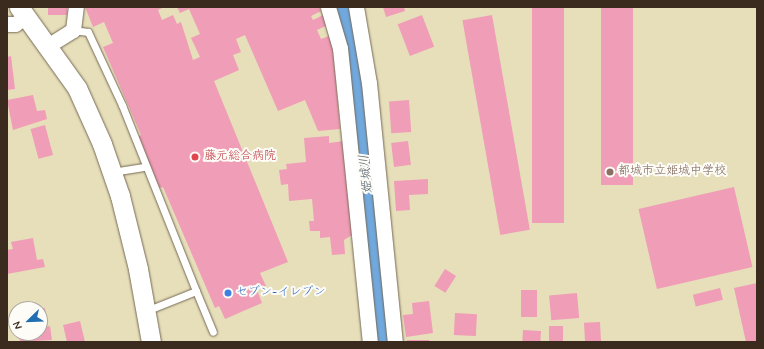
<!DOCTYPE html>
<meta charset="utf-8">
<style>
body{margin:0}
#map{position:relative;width:764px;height:349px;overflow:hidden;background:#e6dfba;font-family:Mynerve,"Klee One",sans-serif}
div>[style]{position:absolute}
.river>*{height:28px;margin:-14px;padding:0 14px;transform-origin:14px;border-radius:14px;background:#70a9df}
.building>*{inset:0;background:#f09db7;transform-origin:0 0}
.roads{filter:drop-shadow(0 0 1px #776955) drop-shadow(0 0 1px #776955)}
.service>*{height:7px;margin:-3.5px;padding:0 3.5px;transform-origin:3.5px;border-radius:3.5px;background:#fff}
.minor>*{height:15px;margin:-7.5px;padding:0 7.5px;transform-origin:7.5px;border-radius:7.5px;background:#fff}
.tertiary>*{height:19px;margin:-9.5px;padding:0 9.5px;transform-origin:9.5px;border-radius:9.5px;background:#fff}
.dots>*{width:11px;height:11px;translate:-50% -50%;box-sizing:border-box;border:2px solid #fdfcf7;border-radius:50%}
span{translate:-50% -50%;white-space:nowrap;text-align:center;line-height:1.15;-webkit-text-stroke:4px #fdfcf7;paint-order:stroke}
.health-label{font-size:12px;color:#be3a42}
.left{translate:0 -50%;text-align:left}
.education-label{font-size:12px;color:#785e54}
.shop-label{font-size:12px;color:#366cbe}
.water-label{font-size:13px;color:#505d6b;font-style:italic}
.frame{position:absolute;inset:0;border:8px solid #3b2a1e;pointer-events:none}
.north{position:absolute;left:8px;top:301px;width:40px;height:40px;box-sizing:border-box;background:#fdfcf7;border:1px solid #afa8a0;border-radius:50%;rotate:247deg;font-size:11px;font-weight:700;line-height:16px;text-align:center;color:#3b2a1e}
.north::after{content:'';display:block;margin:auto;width:14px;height:18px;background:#1f6fb2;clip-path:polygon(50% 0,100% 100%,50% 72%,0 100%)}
</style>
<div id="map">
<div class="river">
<i style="left:344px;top:7px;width:30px;rotate:76deg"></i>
<i style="left:351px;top:36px;width:138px;rotate:83.3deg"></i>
<i style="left:367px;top:173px;width:170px;rotate:84.9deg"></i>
</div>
<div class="building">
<i style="left:48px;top:7px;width:19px;height:8px"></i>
<i style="clip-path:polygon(85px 7px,164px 7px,158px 10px,162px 20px,173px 15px,177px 24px,181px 22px,193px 60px,200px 57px,191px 38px,200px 34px,189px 9px,180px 13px,177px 7px,319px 7px,321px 11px,311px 16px,313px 20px,325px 14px,330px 24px,317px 30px,321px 39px,332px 35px,340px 129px,318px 131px,305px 100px,278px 111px,245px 35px,236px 39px,241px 52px,233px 55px,239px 70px,214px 81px,288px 262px,260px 273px,266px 286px,257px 290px,262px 303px,225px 319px,219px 306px,215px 308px,163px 187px,157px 189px,135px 138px,141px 135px,103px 47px,113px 43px,104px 22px,93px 27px)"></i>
<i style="clip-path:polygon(383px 7px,404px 7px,405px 11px,386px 17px)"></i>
<i style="left:532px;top:7px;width:32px;height:216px"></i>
<i style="left:601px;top:7px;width:32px;height:178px"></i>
<i style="left:422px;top:15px;width:34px;height:26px;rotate:69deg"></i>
<i style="left:492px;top:15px;width:218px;height:30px;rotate:80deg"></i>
<i style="clip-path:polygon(11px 56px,15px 89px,7px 90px,7px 57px)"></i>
<i style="clip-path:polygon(33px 95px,37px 111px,45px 110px,47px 119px,13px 130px,7px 100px)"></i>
<i style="left:409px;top:100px;width:32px;height:20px;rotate:86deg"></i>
<i style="left:45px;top:125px;width:31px;height:15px;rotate:75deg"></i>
<i style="clip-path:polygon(329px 136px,329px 143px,344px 141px,352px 235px,344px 240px,345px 254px,332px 255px,330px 237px,320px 238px,320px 231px,310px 231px,309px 221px,314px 221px,312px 199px,289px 201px,288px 184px,281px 185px,279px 170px,287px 169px,286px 164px,306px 162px,304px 138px)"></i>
<i style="left:408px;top:141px;width:24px;height:17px;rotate:83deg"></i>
<i style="clip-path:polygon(428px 179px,428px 194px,409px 195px,410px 210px,396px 211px,394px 181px)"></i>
<i style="left:734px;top:187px;width:82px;height:98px;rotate:77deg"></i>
<i style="clip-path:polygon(33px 238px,37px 260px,43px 259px,45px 267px,7px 274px,7px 250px,13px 249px,11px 242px)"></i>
<i style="left:445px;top:269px;width:13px;height:20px;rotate:32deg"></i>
<i style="clip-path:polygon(757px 283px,757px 342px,746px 342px,734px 288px)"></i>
<i style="left:720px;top:288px;width:12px;height:28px;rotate:76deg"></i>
<i style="left:521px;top:290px;width:16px;height:27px"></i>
<i style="left:577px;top:293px;width:25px;height:28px;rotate:85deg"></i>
<i style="clip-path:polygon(429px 301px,433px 333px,406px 337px,403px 315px,413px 314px,412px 303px)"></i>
<i style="clip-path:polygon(45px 308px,47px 321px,40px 322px,40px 309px)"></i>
<i style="left:455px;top:313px;width:22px;height:22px;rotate:3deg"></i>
<i style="clip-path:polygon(80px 321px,85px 342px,67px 342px,63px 325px)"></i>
<i style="left:600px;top:322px;width:20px;height:16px;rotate:87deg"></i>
<i style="clip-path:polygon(50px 326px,52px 340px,20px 342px,19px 333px,40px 333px,40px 328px)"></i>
<i style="left:549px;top:326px;width:14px;height:16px"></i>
<i style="left:523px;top:330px;width:18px;height:12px;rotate:3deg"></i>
<i style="left:407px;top:340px;width:22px;height:2px"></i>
</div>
<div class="roads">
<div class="service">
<i style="left:73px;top:30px;width:15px;rotate:8deg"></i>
<i style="left:88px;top:32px;width:81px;rotate:65deg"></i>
<i style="left:122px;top:105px;width:200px;rotate:68.3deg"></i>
<i style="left:196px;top:291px;width:54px;rotate:158.2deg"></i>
<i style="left:112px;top:172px;width:32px;rotate:-9deg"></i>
<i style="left:196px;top:291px;width:44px;rotate:67.5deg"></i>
</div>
<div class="minor">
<i style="left:328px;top:7px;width:43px;rotate:73.7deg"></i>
<i style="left:340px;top:48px;width:296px;rotate:84.2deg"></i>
<i style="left:356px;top:7px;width:77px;rotate:80.3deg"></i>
<i style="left:369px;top:83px;width:260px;rotate:84.3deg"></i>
<i style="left:7px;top:24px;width:8px"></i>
<i style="left:15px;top:24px;width:14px;rotate:-36deg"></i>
<i style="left:49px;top:45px;width:28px;rotate:-32deg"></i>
<i style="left:73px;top:30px;width:23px;rotate:-83deg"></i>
</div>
<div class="tertiary">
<i style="left:19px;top:7px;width:100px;rotate:54.4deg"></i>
<i style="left:77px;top:88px;width:61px;rotate:65.9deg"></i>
<i style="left:102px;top:144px;width:55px;rotate:70.9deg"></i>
<i style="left:120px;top:196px;width:75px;rotate:76.1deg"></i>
<i style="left:138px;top:269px;width:74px;rotate:79.9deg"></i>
</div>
</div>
<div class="dots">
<i style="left:195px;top:157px;background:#e0444e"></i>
<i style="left:610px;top:172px;background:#8d6e63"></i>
<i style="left:228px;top:293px;background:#3f7fe0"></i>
</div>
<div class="health-label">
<span class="left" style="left:204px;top:157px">藤元総合病院</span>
</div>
<div class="education-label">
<span class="left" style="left:618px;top:172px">都城市立姫城中学校</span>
</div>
<div class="shop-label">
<span class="left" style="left:236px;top:293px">セブン-イレブン</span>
</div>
<div class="water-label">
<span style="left:367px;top:174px;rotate:-96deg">姫城川</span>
</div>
<div class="frame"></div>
<div class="north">N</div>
</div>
